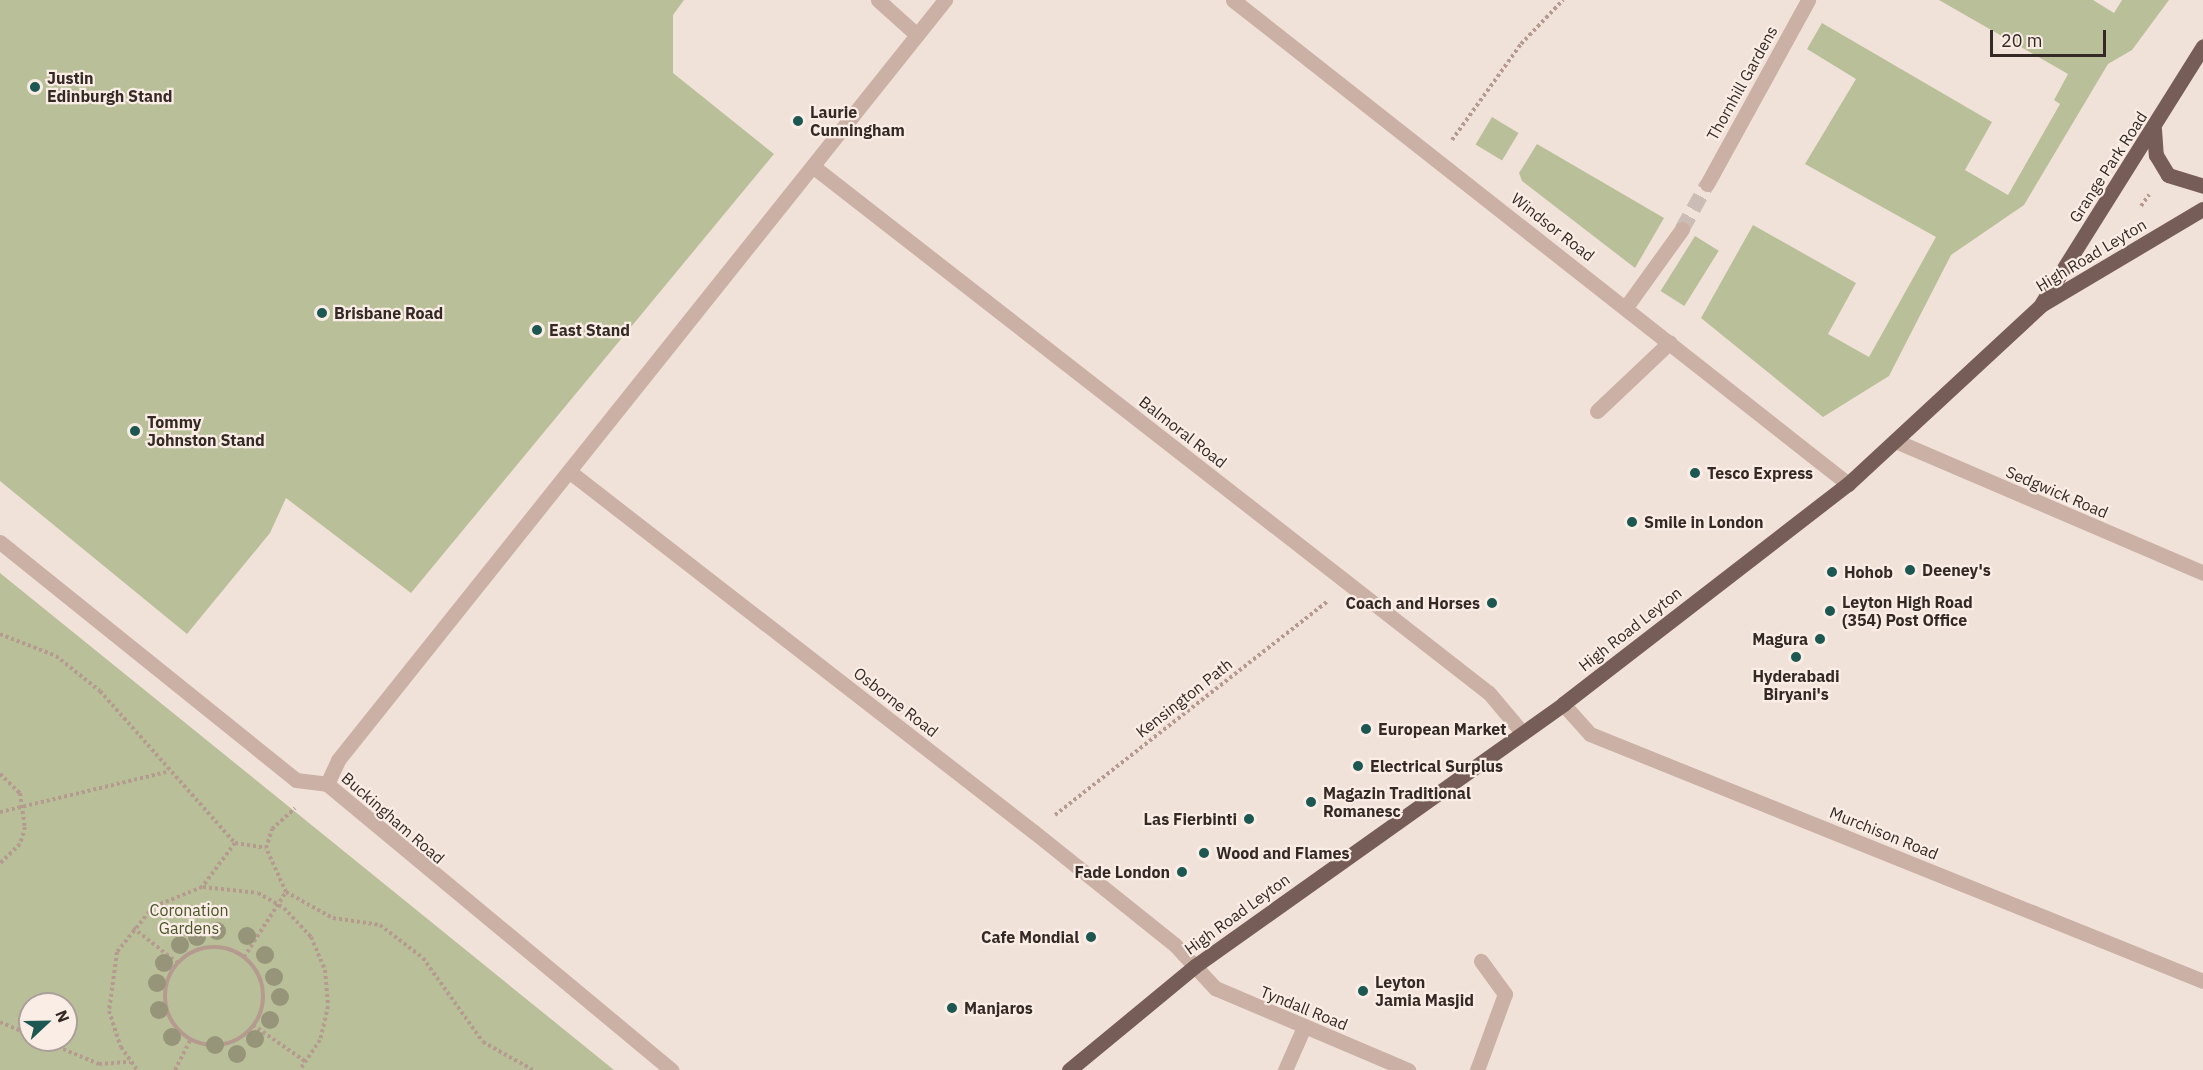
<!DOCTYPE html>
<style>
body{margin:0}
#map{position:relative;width:2203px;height:1070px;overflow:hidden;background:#f1e2d9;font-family:"IBM Plex Sans",sans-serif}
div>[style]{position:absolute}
.green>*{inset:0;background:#b9c099;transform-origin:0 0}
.street-tunnel>*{height:15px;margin-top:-7.5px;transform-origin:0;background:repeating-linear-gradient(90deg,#cbbdb5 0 15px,transparent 0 23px)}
.path>*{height:4px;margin-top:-2px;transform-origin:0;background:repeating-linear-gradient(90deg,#b59a8f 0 3px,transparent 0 6px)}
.path>.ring{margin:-2px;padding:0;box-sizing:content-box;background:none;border:4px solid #b59a8f;border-radius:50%}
.lane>*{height:15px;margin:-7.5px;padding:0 7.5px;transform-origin:7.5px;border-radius:7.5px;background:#cab0a5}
.street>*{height:15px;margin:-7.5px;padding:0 7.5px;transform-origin:7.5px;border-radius:7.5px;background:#cab0a5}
.primary>*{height:15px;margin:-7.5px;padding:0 7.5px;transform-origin:7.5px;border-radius:7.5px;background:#775d57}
.trees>*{width:18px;height:18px;margin:-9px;border-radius:50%;background:#969479}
.dots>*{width:16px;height:16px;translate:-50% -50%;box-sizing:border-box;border:3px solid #f9ede5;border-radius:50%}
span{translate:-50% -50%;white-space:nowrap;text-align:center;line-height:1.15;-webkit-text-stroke:4.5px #f9ede5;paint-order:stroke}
.poi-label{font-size:16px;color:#352926;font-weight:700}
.left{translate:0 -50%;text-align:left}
.right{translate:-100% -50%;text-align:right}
.street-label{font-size:16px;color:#352926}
.park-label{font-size:16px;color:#4b542a}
.north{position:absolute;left:18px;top:992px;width:60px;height:60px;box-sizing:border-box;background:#f9ede5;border:2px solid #ab9f99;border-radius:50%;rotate:68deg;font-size:16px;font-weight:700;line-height:24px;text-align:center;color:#352926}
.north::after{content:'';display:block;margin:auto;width:21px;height:27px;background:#1c5752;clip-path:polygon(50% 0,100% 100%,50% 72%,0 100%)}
.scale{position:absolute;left:1990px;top:30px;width:116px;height:27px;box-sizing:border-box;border:3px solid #352926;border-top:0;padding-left:8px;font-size:18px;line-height:21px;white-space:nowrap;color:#352926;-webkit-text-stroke:4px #f9ede5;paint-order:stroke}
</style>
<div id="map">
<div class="green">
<i style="clip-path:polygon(0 0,684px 0,673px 15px,673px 73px,774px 154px,411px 593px,286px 498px,270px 533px,187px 634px,0 481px)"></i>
<i style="clip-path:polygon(1939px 0,2093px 0,2114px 13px,2122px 0,2169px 0,2132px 50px,2108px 64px,2024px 205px,1951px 255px,1889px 376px,1823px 417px,1701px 318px,1753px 225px,1856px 283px,1828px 334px,1869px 357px,1936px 237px,1805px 164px,1856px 79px,1807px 49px,1822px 23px,1992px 122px,1965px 170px,2008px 195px,2060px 104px,2054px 100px,2068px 74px)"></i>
<i style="left:1492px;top:117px;width:31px;height:32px;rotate:31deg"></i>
<i style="clip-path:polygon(1537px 144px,1664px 218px,1635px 268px,1522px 181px,1519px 173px)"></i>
<i style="left:1695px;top:236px;width:28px;height:65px;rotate:32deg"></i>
<i style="clip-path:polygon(evenodd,0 573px,293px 810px,614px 1070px,0 1070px,0 573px,30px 1004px,66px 1004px,66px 1040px,30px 1040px,30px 1004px)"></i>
</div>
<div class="street-tunnel">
<i style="left:1682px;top:229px;width:51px;rotate:-60.9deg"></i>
</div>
<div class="path">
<i style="left:1452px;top:140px;width:118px;rotate:-54.3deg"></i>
<i style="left:1521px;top:44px;width:61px;rotate:-46.3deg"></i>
<i style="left:2141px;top:206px;width:14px;rotate:-54deg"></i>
<i style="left:0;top:634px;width:60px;rotate:21.4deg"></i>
<i style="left:56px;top:656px;width:56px;rotate:38.5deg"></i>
<i style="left:100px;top:691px;width:203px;rotate:48.4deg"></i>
<i style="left:235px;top:843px;width:55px;rotate:126.9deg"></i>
<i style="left:202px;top:887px;width:53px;rotate:157.8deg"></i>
<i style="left:153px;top:907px;width:58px;rotate:128.7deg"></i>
<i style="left:117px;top:952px;width:60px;rotate:97.7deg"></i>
<i style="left:109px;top:1011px;width:38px;rotate:72deg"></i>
<i style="left:121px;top:1047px;width:28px;rotate:55deg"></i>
<i style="left:0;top:774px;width:28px;rotate:44deg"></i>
<i style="left:20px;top:793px;width:34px;rotate:82deg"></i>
<i style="left:25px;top:827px;width:18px;rotate:106deg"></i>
<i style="left:20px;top:844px;width:28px;rotate:136deg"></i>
<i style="left:0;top:812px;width:171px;rotate:-13.5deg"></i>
<i style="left:1055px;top:815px;width:347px;rotate:-38.1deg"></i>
<i style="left:235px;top:843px;width:31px;rotate:9deg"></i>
<i style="left:203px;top:887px;width:55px;rotate:6.2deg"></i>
<i style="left:258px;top:893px;width:30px;rotate:30deg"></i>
<i style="left:284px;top:908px;width:40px;rotate:47deg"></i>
<i style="left:311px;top:937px;width:36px;rotate:67deg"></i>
<i style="left:325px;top:970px;width:36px;rotate:85deg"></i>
<i style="left:328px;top:1006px;width:35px;rotate:103deg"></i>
<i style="left:320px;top:1040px;width:36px;rotate:124deg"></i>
<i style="left:286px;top:892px;width:48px;rotate:-114.4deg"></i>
<i style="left:266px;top:848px;width:20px;rotate:-72deg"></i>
<i style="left:272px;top:829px;width:31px;rotate:-42deg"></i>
<i style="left:133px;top:928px;width:57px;rotate:37.9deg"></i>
<i class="ring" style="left:165px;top:947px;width:94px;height:94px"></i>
<i style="left:244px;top:957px;width:77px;rotate:-57.1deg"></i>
<i style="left:286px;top:892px;width:54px;rotate:29deg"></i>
<i style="left:333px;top:918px;width:48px;rotate:8.5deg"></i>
<i style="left:380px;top:925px;width:54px;rotate:37.5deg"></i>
<i style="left:423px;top:958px;width:103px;rotate:54.5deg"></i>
<i style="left:483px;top:1042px;width:57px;rotate:29.2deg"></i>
<i style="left:0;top:1022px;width:33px;rotate:23deg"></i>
<i style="left:253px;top:1025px;width:65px;rotate:34.9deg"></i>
<i style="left:41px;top:1040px;width:63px;rotate:22.5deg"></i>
<i style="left:99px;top:1064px;width:31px;rotate:-4deg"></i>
<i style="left:175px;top:1070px;width:36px;rotate:-63deg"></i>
</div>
<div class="lane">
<i style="left:878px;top:0;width:52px;rotate:41.9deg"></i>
<i style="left:1597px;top:411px;width:100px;rotate:-43.4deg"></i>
<i style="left:1285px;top:1070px;width:47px;rotate:-66.2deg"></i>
<i style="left:1477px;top:1070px;width:81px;rotate:-69.8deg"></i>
<i style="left:1505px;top:994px;width:41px;rotate:-126deg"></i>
</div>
<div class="street">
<i style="left:1233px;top:0;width:783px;rotate:38.2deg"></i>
<i style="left:815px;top:168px;width:854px;rotate:37.92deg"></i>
<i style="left:1489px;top:693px;width:50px;rotate:49.9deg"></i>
<i style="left:1707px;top:184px;width:210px;rotate:-61.2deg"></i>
<i style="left:1626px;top:307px;width:96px;rotate:-54.3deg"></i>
<i style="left:1898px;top:442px;width:332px;rotate:23.2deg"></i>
<i style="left:570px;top:472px;width:587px;rotate:37.81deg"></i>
<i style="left:1034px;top:832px;width:181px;rotate:38.7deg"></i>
<i style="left:1175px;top:945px;width:59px;rotate:47.1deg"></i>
<i style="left:1215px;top:988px;width:210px;rotate:23deg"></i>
<i style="left:0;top:542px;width:380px;rotate:38.8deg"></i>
<i style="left:296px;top:780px;width:31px;rotate:7deg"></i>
<i style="left:1563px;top:704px;width:40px;rotate:48deg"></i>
<i style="left:1590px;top:734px;width:661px;rotate:21.95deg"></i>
<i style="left:327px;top:784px;width:26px;rotate:-65deg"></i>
<i style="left:338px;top:760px;width:973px;rotate:-51.39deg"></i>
<i style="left:327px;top:784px;width:448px;rotate:39.7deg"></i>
</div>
<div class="primary">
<i style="left:2154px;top:129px;width:26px;rotate:86deg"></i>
<i style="left:2156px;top:155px;width:23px;rotate:59deg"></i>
<i style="left:2168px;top:175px;width:37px;rotate:17deg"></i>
<i style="left:2042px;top:303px;width:303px;rotate:-57.9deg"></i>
<i style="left:1069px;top:1070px;width:163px;rotate:-39.5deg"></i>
<i style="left:1195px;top:966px;width:452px;rotate:-35.4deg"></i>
<i style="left:1563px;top:704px;width:360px;rotate:-37.7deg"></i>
<i style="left:1848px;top:484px;width:263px;rotate:-42.8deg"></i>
<i style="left:2041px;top:305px;width:188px;rotate:-30.7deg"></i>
</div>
<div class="trees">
<i style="left:217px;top:931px"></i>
<i style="left:247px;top:936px"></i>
<i style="left:197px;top:937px"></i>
<i style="left:180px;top:945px"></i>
<i style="left:265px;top:955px"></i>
<i style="left:164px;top:963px"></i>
<i style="left:274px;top:977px"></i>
<i style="left:157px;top:983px"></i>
<i style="left:280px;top:997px"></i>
<i style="left:159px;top:1010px"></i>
<i style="left:270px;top:1020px"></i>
<i style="left:172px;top:1037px"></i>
<i style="left:255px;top:1039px"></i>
<i style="left:215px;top:1045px"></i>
<i style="left:237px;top:1054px"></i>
</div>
<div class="dots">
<i style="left:35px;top:87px;background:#1c5752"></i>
<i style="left:798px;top:121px;background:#1c5752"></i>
<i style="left:322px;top:313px;background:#1c5752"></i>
<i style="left:537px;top:330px;background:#1c5752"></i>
<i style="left:135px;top:431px;background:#1c5752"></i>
<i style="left:1695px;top:473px;background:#1c5752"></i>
<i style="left:1632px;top:522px;background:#1c5752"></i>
<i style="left:1910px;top:570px;background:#1c5752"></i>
<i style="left:1832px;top:572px;background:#1c5752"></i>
<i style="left:1492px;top:603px;background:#1c5752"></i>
<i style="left:1830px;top:611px;background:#1c5752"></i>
<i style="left:1820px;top:639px;background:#1c5752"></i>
<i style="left:1796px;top:657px;background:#1c5752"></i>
<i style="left:1366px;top:729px;background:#1c5752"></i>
<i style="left:1358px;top:766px;background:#1c5752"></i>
<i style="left:1311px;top:802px;background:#1c5752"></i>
<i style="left:1249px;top:819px;background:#1c5752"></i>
<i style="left:1204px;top:853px;background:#1c5752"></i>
<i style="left:1182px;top:872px;background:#1c5752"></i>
<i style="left:1091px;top:937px;background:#1c5752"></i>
<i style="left:1363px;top:991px;background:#1c5752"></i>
<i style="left:952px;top:1008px;background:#1c5752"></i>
</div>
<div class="poi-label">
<span class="left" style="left:47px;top:87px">Justin<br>Edinburgh Stand</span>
<span class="left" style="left:810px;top:121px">Laurie<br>Cunningham</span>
<span class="left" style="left:334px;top:313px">Brisbane Road</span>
<span class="left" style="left:549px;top:330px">East Stand</span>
<span class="left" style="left:147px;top:431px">Tommy<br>Johnston Stand</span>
<span class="left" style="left:1707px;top:473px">Tesco Express</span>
<span class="left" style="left:1644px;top:522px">Smile in London</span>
<span class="left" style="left:1922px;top:570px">Deeney's</span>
<span class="left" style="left:1844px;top:572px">Hohob</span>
<span class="left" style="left:1842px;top:611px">Leyton High Road<br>(354) Post Office</span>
<span class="right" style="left:1480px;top:603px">Coach and Horses</span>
<span class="right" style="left:1808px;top:639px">Magura</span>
<span style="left:1796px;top:685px">Hyderabadi<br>Biryani's</span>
<span class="left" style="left:1378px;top:729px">European Market</span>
<span class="left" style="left:1370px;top:766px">Electrical Surplus</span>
<span class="left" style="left:1323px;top:802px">Magazin Traditional<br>Romanesc</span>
<span class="right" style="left:1237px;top:819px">Las Fierbinti</span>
<span class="left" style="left:1216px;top:853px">Wood and Flames</span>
<span class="right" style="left:1170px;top:872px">Fade London</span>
<span class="right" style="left:1079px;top:937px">Cafe Mondial</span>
<span class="left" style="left:1375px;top:991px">Leyton<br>Jamia Masjid</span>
<span class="left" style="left:964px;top:1008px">Manjaros</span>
</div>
<div class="street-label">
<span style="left:1742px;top:83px;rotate:-61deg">Thornhill Gardens</span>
<span style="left:2108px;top:167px;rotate:-57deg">Grange Park Road</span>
<span style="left:1553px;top:227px;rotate:38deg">Windsor Road</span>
<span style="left:2091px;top:255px;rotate:-31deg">High Road Leyton</span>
<span style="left:1183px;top:432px;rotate:38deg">Balmoral Road</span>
<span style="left:2057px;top:492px;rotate:23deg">Sedgwick Road</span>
<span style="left:1630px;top:629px;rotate:-38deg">High Road Leyton</span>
<span style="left:1184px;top:698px;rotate:-38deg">Kensington Path</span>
<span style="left:896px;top:702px;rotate:38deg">Osborne Road</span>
<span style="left:393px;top:818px;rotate:41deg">Buckingham Road</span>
<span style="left:1884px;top:833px;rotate:22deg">Murchison Road</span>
<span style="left:1237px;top:914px;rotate:-36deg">High Road Leyton</span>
<span style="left:1304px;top:1008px;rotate:22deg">Tyndall Road</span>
</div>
<div class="park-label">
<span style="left:189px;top:919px">Coronation<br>Gardens</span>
</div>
<div class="north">N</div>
<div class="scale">20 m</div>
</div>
